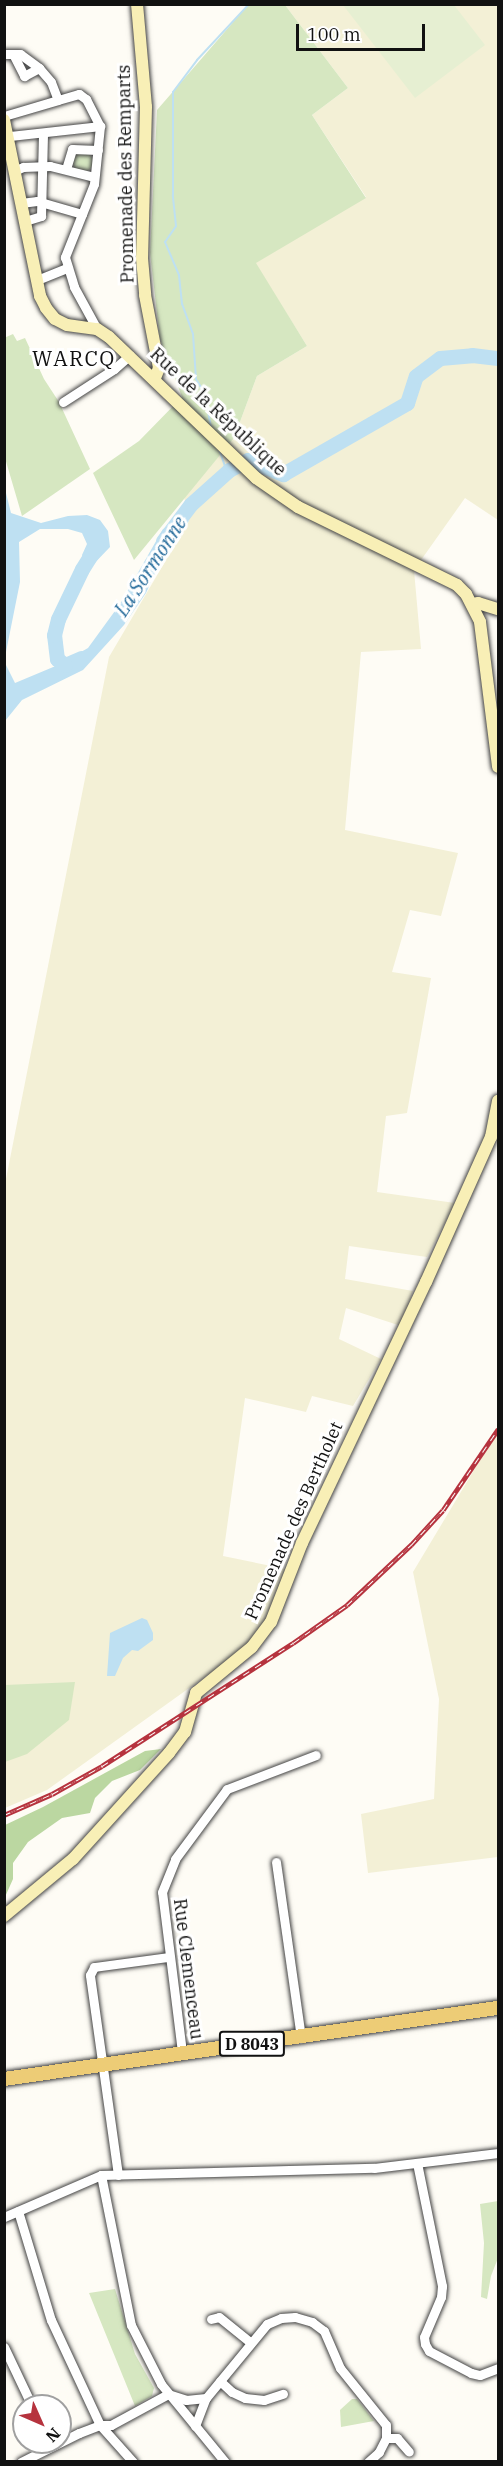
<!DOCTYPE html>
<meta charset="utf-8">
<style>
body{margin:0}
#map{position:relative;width:503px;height:2466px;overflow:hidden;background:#fefcf5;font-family:"IBM Plex Serif",serif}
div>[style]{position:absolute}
.farmland>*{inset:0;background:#f3f0d6}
.green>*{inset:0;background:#d6e7c1}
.round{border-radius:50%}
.forest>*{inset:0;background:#bbd7a1}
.pitch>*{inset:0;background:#e6efd2}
.water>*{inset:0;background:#bee0f2}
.stream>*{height:2px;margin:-1px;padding:0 1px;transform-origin:1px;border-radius:1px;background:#bee0f2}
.river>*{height:15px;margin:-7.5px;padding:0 7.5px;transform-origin:7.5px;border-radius:7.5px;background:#bee0f2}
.roads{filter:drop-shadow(0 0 2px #444) drop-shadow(0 0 2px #444)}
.street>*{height:9px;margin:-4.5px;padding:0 4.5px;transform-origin:4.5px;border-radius:4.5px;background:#fff}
.secondary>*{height:12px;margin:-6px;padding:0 6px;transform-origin:6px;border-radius:6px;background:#f8efb6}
.primary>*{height:14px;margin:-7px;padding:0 7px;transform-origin:7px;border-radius:7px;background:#edcc76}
.rail>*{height:4.5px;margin-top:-2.25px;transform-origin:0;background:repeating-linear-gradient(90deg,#fff 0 7px,#b6333e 0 14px);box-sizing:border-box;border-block:2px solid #b6333e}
span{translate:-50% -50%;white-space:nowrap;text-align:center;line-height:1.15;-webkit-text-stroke:6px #fff;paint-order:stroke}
.shield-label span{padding:2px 4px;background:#fff;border:2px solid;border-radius:4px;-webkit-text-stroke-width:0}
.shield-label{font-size:16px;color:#111;font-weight:700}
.street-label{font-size:18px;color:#111}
.water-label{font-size:20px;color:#236a9a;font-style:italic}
.quarter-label{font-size:21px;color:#111;letter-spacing:1.5px}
.frame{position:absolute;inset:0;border:6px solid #111;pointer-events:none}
.north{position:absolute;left:12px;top:2394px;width:60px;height:60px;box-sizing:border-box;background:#fff;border:2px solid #a0a0a0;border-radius:50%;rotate:135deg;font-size:16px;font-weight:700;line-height:24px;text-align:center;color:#111}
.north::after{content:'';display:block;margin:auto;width:21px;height:27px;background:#b6333e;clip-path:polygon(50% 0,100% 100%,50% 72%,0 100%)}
.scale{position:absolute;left:296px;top:24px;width:129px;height:27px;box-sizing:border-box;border:3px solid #111;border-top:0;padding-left:8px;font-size:18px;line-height:21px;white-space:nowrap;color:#111;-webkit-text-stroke:4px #fff;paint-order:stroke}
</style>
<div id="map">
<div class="farmland">
<i style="clip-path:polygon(285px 5px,498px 5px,498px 520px,465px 498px,414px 570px,421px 649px,361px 652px,345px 830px,458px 853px,441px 916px,410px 910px,392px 972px,431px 978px,407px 1113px,386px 1116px,377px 1192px,455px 1203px,427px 1257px,349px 1246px,345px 1279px,413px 1291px,401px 1326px,346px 1308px,339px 1339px,381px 1359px,353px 1406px,312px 1396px,306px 1412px,245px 1398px,223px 1556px,286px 1569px,268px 1624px,238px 1653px,47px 1790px,5px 1808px,5px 1184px,109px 657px,189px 521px,184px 497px,234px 438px,257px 376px,307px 346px,255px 263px,366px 197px,312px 115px,348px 88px)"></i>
<i style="clip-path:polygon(498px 1430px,498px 1857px,368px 1873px,361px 1814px,434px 1799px,439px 1699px,413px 1572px)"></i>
</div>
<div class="green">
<i style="clip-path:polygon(248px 5px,285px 5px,348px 88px,312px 115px,366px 198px,256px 263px,307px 346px,257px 376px,234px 438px,134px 560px,93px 473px,139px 441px,182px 397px,160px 339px,150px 253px,157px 110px)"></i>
<i class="round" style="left:73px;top:152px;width:20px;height:20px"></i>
<i style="clip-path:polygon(13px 334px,17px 341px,25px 338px,44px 379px,59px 402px,90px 469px,22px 516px,5px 458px,4px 338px)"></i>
<i style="clip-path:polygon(75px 1682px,69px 1720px,27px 1754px,5px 1762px,5px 1685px)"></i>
<i style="clip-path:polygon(498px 2201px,498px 2258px,491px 2276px,487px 2299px,481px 2297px,484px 2243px,480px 2204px)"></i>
<i style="clip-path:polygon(115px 2289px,135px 2354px,154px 2388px,152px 2396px,135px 2406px,89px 2293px)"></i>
<i style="clip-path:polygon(352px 2399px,357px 2399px,374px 2421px,341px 2427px,340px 2410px)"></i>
</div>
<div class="forest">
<i style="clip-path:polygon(161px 1749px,140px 1770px,112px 1781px,95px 1798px,90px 1813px,62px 1818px,28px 1842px,13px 1863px,13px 1879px,5px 1897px,5px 1825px,43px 1807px,145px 1751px)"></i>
</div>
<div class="pitch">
<i style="clip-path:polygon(343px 5px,454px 5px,485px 45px,415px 98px)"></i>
</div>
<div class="water">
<i style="clip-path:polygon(5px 489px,11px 513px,41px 523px,68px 516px,87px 515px,100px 520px,108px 531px,110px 547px,87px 571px,82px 555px,87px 544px,82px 533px,68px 529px,40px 529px,19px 542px,20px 582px,5px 657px)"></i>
<i style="clip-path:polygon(189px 521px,165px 551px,146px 593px,124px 625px,83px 670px,22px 700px,5px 721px,5px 663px,15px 683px,58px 665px,88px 648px,120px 604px,163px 529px)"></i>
<i style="clip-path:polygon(142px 1618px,147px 1620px,153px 1633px,153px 1640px,138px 1651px,132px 1650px,123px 1658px,115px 1676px,107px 1676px,110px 1633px)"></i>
</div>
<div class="stream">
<i style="left:211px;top:427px;width:36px;rotate:-101deg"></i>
<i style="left:204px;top:392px;width:15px;rotate:-122deg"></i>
<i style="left:196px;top:379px;width:45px;rotate:-93.8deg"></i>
<i style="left:193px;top:334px;width:32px;rotate:-110deg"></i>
<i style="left:182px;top:304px;width:29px;rotate:-96deg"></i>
<i style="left:179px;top:275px;width:36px;rotate:-113deg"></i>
<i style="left:165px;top:242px;width:19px;rotate:-55deg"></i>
<i style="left:176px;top:226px;width:31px;rotate:-96deg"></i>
<i style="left:173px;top:195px;width:103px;rotate:-90deg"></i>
<i style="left:173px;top:92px;width:40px;rotate:-53deg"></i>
<i style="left:197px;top:60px;width:76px;rotate:-47.1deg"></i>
<i style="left:219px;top:449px;width:24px;rotate:71deg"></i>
</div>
<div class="river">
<i style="left:163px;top:541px;width:46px;rotate:-52.9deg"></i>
<i style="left:191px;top:504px;width:51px;rotate:-41.8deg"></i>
<i style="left:229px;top:470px;width:21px;rotate:-28deg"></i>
<i style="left:248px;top:460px;width:38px;rotate:22deg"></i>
<i style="left:283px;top:474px;width:143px;rotate:-29.8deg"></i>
<i style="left:407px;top:403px;width:28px;rotate:-72deg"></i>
<i style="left:416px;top:376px;width:30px;rotate:-37deg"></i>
<i style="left:440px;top:358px;width:32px;rotate:-5deg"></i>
<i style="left:472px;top:355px;width:26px;rotate:7deg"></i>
<i style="left:81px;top:658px;width:17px;rotate:156deg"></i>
<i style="left:65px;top:665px;width:10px;rotate:-143deg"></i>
<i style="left:57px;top:659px;width:24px;rotate:-97deg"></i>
<i style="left:54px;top:635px;width:16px;rotate:-76deg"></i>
<i style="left:58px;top:619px;width:55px;rotate:-64.4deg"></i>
<i style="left:82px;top:569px;width:26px;rotate:-58deg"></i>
</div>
<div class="roads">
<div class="street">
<i style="left:4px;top:54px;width:16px"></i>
<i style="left:20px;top:54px;width:24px;rotate:36deg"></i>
<i style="left:39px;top:68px;width:18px;rotate:49deg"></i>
<i style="left:51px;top:82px;width:19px;rotate:69deg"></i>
<i style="left:58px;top:100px;width:22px;rotate:-16deg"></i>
<i style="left:79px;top:94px;width:9px;rotate:36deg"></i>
<i style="left:86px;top:99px;width:30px;rotate:63deg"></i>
<i style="left:13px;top:54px;width:25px;rotate:63deg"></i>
<i style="left:24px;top:76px;width:17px;rotate:-28deg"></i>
<i style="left:4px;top:116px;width:56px;rotate:-16.5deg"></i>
<i style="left:10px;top:136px;width:91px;rotate:-6.3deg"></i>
<i style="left:100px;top:126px;width:58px;rotate:95.9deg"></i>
<i style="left:94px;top:184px;width:79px;rotate:111.7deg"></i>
<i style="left:65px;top:257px;width:31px;rotate:73deg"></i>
<i style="left:74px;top:287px;width:48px;rotate:61.3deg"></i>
<i style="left:66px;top:169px;width:21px;rotate:-73deg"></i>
<i style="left:72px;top:149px;width:26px;rotate:2deg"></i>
<i style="left:16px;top:170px;width:8px;rotate:-23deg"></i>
<i style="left:23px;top:167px;width:27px;rotate:-2deg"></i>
<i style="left:50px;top:166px;width:45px;rotate:14deg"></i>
<i style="left:21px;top:203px;width:16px;rotate:-7deg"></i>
<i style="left:37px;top:201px;width:47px;rotate:16.1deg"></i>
<i style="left:25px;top:221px;width:17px;rotate:-17deg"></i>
<i style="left:41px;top:216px;width:83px;rotate:-88.6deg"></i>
<i style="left:37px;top:280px;width:32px;rotate:-22deg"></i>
<i style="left:63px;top:402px;width:61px;rotate:-32.9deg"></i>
<i style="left:114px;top:369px;width:21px;rotate:-41deg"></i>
<i style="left:276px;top:1862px;width:178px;rotate:81.9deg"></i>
<i style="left:182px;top:2052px;width:161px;rotate:-97.1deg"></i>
<i style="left:162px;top:1892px;width:35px;rotate:-68deg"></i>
<i style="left:175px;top:1859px;width:87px;rotate:-53.4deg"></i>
<i style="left:227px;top:1789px;width:95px;rotate:-20.9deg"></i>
<i style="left:417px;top:2163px;width:126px;rotate:78.5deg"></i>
<i style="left:442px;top:2286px;width:11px;rotate:95deg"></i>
<i style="left:441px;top:2297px;width:43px;rotate:113deg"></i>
<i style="left:424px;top:2337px;width:7px;rotate:82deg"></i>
<i style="left:425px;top:2344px;width:8px;rotate:60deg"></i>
<i style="left:429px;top:2351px;width:47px;rotate:27.6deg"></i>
<i style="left:471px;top:2373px;width:9px;rotate:13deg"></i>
<i style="left:480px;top:2375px;width:19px;rotate:-21deg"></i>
<i style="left:101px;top:2175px;width:153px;rotate:78.7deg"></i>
<i style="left:131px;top:2325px;width:66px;rotate:63deg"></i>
<i style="left:161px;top:2384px;width:101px;rotate:50.6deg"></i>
<i style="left:118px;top:2175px;width:202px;rotate:-98deg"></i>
<i style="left:90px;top:1975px;width:9px;rotate:-63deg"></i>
<i style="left:94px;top:1967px;width:75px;rotate:-7.7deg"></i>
<i style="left:18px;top:2211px;width:114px;rotate:73.2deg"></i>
<i style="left:51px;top:2320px;width:116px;rotate:65deg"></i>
<i style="left:100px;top:2425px;width:50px;rotate:48.3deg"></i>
<i style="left:4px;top:2217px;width:106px;rotate:-23.4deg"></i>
<i style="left:101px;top:2175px;width:273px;rotate:-1.5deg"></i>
<i style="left:374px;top:2168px;width:125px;rotate:-6.9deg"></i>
<i style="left:211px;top:2319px;width:8px;rotate:-14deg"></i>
<i style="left:219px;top:2317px;width:41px;rotate:39.1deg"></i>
<i style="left:4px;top:2347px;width:65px;rotate:64.6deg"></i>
<i style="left:220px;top:2381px;width:16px;rotate:43deg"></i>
<i style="left:232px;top:2392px;width:14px;rotate:25deg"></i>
<i style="left:245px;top:2398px;width:19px;rotate:6deg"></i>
<i style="left:264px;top:2400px;width:20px;rotate:-18deg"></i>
<i style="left:195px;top:2426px;width:30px;rotate:-69deg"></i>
<i style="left:386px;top:2438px;width:11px"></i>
<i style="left:397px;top:2438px;width:18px;rotate:49deg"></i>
<i style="left:21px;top:2462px;width:65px;rotate:-26.6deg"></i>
<i style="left:79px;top:2433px;width:22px;rotate:-21deg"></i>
<i style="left:100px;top:2425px;width:11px"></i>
<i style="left:111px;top:2425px;width:65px;rotate:-28.5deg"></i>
<i style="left:168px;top:2394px;width:19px;rotate:18deg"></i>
<i style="left:186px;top:2400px;width:20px;rotate:-6deg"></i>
<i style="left:206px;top:2398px;width:96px;rotate:-50.5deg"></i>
<i style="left:267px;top:2324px;width:15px;rotate:-23deg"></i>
<i style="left:281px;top:2318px;width:14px;rotate:-4deg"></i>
<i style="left:295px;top:2317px;width:18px;rotate:16deg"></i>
<i style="left:312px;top:2322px;width:15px;rotate:37deg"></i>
<i style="left:324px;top:2331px;width:40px;rotate:66.6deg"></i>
<i style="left:340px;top:2368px;width:73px;rotate:51.1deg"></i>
<i style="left:386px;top:2425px;width:13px;rotate:90deg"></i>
<i style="left:386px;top:2438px;width:16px;rotate:117deg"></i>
<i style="left:379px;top:2452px;width:15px;rotate:138deg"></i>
</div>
<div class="secondary">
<i style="left:137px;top:4px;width:103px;rotate:85deg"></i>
<i style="left:146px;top:107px;width:151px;rotate:91.5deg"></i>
<i style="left:142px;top:258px;width:37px;rotate:85deg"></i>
<i style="left:145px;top:295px;width:74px;rotate:79.1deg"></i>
<i style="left:159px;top:368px;width:11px;rotate:112deg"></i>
<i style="left:4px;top:120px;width:180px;rotate:78.4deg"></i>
<i style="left:40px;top:296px;width:13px;rotate:63deg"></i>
<i style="left:46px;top:308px;width:14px;rotate:51deg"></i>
<i style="left:55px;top:319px;width:13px;rotate:27deg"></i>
<i style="left:67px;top:325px;width:30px;rotate:8deg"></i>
<i style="left:97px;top:329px;width:14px;rotate:34deg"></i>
<i style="left:109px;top:337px;width:204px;rotate:43.8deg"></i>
<i style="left:256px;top:478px;width:51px;rotate:34.6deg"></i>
<i style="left:298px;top:507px;width:177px;rotate:26.1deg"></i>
<i style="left:457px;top:585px;width:13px;rotate:45deg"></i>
<i style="left:466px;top:594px;width:31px;rotate:63deg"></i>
<i style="left:480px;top:622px;width:146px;rotate:82.9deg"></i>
<i style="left:472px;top:604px;width:6px;rotate:-9deg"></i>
<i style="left:478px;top:603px;width:21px;rotate:17deg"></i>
<i style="left:4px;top:1916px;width:89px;rotate:-39.6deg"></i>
<i style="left:73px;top:1859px;width:143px;rotate:-47.8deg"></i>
<i style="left:169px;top:1753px;width:26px;rotate:-53deg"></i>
<i style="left:185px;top:1732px;width:41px;rotate:-74.2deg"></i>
<i style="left:196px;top:1693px;width:72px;rotate:-39.4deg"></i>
<i style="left:252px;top:1647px;width:31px;rotate:-53deg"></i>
<i style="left:271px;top:1622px;width:85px;rotate:-68.6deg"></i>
<i style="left:302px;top:1543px;width:289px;rotate:-64.6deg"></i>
<i style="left:426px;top:1282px;width:159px;rotate:-65.9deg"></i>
<i style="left:491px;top:1137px;width:37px;rotate:-79deg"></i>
</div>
<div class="primary">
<i style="left:4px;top:2079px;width:499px;rotate:-8.2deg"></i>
</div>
</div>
<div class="rail">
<i style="left:4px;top:1815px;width:52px;rotate:-23.6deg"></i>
<i style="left:52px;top:1794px;width:57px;rotate:-29.2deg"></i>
<i style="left:102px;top:1766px;width:227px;rotate:-32.8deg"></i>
<i style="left:293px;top:1643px;width:66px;rotate:-35.1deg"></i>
<i style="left:347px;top:1605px;width:88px;rotate:-43.2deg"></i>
<i style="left:411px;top:1545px;width:47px;rotate:-47.6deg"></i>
<i style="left:443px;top:1510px;width:98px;rotate:-55.8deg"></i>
</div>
<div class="shield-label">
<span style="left:252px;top:2044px">D 8043</span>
</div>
<div class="street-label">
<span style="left:126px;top:174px;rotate:-91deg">Promenade des Remparts</span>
<span style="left:218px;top:412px;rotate:43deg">Rue de la République</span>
<span style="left:294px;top:1521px;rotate:-66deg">Promenade des Bertholet</span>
<span style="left:188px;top:1969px;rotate:83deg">Rue Clemenceau</span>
</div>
<div class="water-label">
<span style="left:150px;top:566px;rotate:-57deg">La Sormonne</span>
</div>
<div class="quarter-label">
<span style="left:74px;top:358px">WARCQ</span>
</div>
<div class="frame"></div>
<div class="north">N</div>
<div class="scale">100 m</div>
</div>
